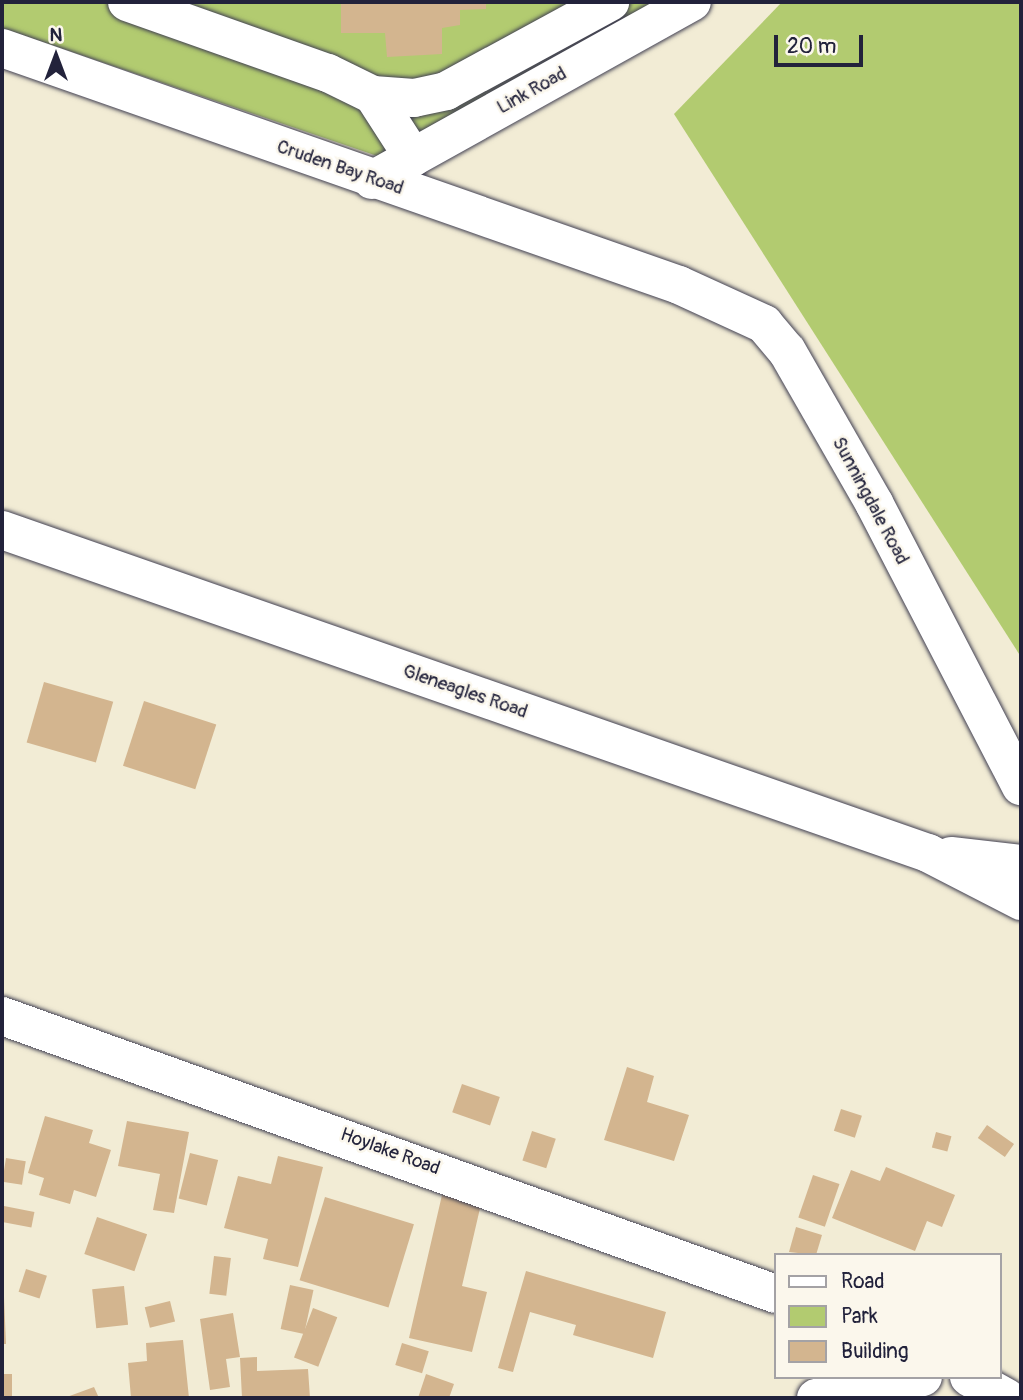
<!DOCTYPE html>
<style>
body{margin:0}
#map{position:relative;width:1023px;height:1400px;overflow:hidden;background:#f2ecd5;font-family:Pangolin,sans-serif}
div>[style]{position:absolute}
.green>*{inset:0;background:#b2cb70}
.building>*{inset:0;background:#d3b58f;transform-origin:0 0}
.roads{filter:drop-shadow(0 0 2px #414052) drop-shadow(0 0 2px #414052)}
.minor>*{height:38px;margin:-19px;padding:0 19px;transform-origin:19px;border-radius:19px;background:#fff}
span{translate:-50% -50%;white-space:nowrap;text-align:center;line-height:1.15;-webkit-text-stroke:5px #fbf7ec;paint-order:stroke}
.street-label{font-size:19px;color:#22223b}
.frame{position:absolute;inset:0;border:4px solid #22223b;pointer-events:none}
.legend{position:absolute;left:774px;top:1253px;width:228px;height:126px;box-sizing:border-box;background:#fbf7ec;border:2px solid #a4a2a5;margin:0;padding:9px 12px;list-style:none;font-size:21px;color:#22223b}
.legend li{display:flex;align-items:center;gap:14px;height:35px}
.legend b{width:35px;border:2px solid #a4a2a5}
.north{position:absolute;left:21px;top:21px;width:70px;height:70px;-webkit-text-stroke:5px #fbf7ec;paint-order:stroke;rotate:0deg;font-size:19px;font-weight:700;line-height:28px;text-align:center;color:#22223b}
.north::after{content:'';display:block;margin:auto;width:24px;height:32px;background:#22223b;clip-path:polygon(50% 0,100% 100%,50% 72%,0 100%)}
.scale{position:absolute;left:774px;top:35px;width:89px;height:32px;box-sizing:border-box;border:4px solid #22223b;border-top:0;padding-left:9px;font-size:21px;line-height:24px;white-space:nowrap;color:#22223b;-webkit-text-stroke:5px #fbf7ec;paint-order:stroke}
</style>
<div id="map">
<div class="green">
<i style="clip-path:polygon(2px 2px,669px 2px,389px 160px,2px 28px)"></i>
<i style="clip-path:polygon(782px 2px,1021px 2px,1021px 657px,674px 114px)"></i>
</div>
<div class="building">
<i style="clip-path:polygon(341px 2px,486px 2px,486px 9px,460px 10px,460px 25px,442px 28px,442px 54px,387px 57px,385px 33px,341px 33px)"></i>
<i style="left:44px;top:682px;width:72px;height:63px;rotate:16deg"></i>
<i style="left:144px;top:701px;width:76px;height:68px;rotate:18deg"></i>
<i style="clip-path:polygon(627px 1067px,654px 1076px,647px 1102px,689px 1115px,674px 1161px,604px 1140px)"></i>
<i style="left:462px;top:1084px;width:40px;height:30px;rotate:19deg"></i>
<i style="left:841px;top:1109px;width:22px;height:23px;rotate:18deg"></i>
<i style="clip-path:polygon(45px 1116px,93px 1130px,89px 1143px,111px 1150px,96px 1197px,74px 1190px,70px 1204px,39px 1195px,44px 1178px,28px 1173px)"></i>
<i style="clip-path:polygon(127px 1121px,189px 1132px,174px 1213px,153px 1210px,160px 1174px,118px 1166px)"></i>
<i style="left:987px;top:1125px;width:33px;height:16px;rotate:35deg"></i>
<i style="left:532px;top:1131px;width:25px;height:31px;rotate:18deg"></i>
<i style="left:936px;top:1132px;width:16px;height:16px;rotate:15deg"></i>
<i style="left:190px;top:1153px;width:29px;height:47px;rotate:14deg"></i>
<i style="clip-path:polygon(278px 1156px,323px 1167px,298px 1267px,263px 1259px,268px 1239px,224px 1228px,238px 1176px,271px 1184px)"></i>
<i style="left:6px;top:1158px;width:20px;height:24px;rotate:9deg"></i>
<i style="clip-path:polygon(886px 1167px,955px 1195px,942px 1227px,927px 1221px,915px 1251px,832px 1218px,851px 1170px,880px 1181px)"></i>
<i style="left:813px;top:1175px;width:28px;height:45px;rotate:19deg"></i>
<i style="clip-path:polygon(442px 1195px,481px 1204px,462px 1286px,487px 1292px,472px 1352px,409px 1338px)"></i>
<i style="left:325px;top:1197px;width:93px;height:87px;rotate:17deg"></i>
<i style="left:4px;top:1206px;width:31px;height:16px;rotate:11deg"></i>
<i style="left:97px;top:1217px;width:53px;height:39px;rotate:19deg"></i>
<i style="clip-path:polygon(796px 1227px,822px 1235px,816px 1255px,789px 1252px)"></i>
<i style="left:214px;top:1256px;width:17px;height:38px;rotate:7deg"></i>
<i style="left:26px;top:1269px;width:22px;height:24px;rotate:18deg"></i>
<i style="clip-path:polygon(526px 1271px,666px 1312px,653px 1358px,573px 1335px,576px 1325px,530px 1312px,513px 1372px,498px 1368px)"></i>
<i style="left:290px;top:1285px;width:24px;height:45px;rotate:12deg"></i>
<i style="left:124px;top:1286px;width:39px;height:32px;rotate:84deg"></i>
<i style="clip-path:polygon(2px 1297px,4px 1297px,6px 1344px,2px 1344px)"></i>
<i style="left:170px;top:1301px;width:21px;height:26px;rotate:76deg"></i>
<i style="left:313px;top:1308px;width:26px;height:53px;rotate:21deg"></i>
<i style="clip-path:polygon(233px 1313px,240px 1357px,226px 1359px,230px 1387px,210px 1390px,200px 1319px)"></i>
<i style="clip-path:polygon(183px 1340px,189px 1398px,131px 1398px,128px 1363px,147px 1361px,146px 1343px)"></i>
<i style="left:402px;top:1343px;width:28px;height:23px;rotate:17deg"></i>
<i style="clip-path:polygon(257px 1357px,257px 1371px,308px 1369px,310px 1398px,242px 1398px,240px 1358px)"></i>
<i style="left:2px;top:1374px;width:10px;height:24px"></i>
<i style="clip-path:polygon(426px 1374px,454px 1384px,449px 1398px,418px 1398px)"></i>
<i style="clip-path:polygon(94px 1387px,99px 1398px,64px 1398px)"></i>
</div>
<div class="roads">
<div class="minor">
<i style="left:127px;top:2px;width:213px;rotate:19.5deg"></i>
<i style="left:328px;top:73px;width:50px;rotate:26.1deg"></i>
<i style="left:373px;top:95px;width:74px;rotate:57.2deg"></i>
<i style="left:2px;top:48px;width:717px;rotate:19.29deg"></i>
<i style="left:679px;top:285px;width:94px;rotate:24.6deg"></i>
<i style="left:764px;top:324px;width:35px;rotate:50deg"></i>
<i style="left:787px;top:351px;width:175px;rotate:60.2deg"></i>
<i style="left:874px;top:503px;width:319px;rotate:62.6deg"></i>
<i style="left:373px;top:95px;width:41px;rotate:4.2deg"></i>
<i style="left:414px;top:98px;width:33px;rotate:-12deg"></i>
<i style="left:446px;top:91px;width:187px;rotate:-28.5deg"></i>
<i style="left:372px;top:180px;width:366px;rotate:-29.1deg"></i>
<i style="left:2px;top:530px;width:981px;rotate:19.23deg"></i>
<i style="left:928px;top:853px;width:105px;rotate:27.3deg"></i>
<i style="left:951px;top:856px;width:70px;rotate:6.5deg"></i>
<i style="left:2px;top:1016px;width:822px;rotate:19.76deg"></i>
<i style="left:969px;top:1377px;width:43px;rotate:28.9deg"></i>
<i style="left:816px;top:1398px;width:109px;rotate:-11.1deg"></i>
</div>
</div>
<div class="street-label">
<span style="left:532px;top:91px;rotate:-29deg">Link Road</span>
<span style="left:340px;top:168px;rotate:19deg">Cruden Bay Road</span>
<span style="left:870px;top:501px;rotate:62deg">Sunningdale Road</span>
<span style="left:465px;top:692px;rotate:19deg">Gleneagles Road</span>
<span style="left:390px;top:1152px;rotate:20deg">Hoylake Road</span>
</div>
<div class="frame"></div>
<ul class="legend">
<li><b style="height:9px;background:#fff"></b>Road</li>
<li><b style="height:19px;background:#b2cb70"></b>Park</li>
<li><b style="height:19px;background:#d3b58f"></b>Building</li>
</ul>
<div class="north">N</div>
<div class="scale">20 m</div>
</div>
